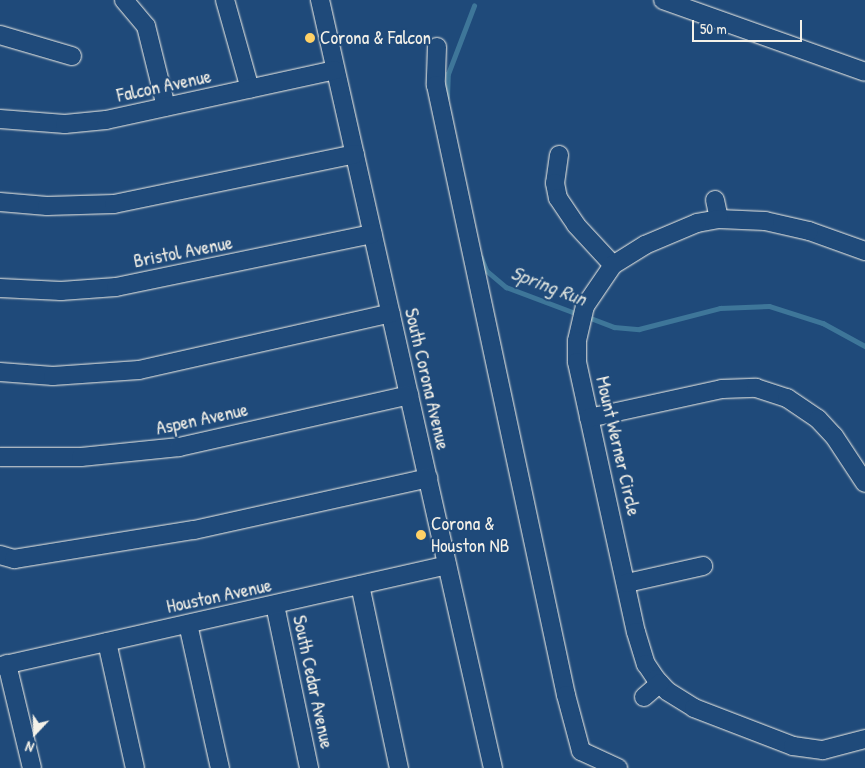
<!DOCTYPE html>
<style>
body{margin:0}
#map{position:relative;width:865px;height:768px;overflow:hidden;background:#1f4a7a;font-family:"Patrick Hand",sans-serif}
div>[style]{position:absolute}
.stream>*{height:4.5px;margin:-2.25px;padding:0 2.25px;transform-origin:2.25px;border-radius:2.25px;background:#3e7699}
.roads{filter:drop-shadow(0 0 1px #f4f1e8) drop-shadow(0 0 1px #f4f1e8)}
.minor>*{height:18px;margin:-9px;padding:0 9px;transform-origin:9px;border-radius:9px;background:#1f4a7a}
.dots>*{width:14px;height:14px;translate:-50% -50%;box-sizing:border-box;border:2px solid #1f4a7a;border-radius:50%}
span{translate:-50% -50%;white-space:nowrap;text-align:center;line-height:1.15;-webkit-text-stroke:4px #1f4a7a;paint-order:stroke}
.poi-label{font-size:19px;color:#f4f1e8}
.left{translate:0 -50%;text-align:left}
.street-label{font-size:19px;color:#f4f1e8}
.water-label{font-size:20px;color:#d9dfdc;font-style:italic}
.north{position:absolute;left:10px;top:708px;width:50px;height:50px;-webkit-text-stroke:4px #1f4a7a;paint-order:stroke;rotate:201deg;font-size:14px;font-weight:700;line-height:20px;text-align:center;color:#f4f1e8}
.north::after{content:'';display:block;margin:auto;width:18px;height:22px;background:#f4f1e8;clip-path:polygon(50% 0,100% 100%,50% 72%,0 100%)}
.scale{position:absolute;left:692px;top:20px;width:110px;height:22px;box-sizing:border-box;border:2px solid #f4f1e8;border-top:0;padding-left:6px;font-size:15px;line-height:18px;white-space:nowrap;color:#f4f1e8;-webkit-text-stroke:4px #1f4a7a;paint-order:stroke}
</style>
<div id="map">
<div class="stream">
<i style="left:447px;top:98px;width:24px;rotate:-88deg"></i>
<i style="left:448px;top:74px;width:73px;rotate:-69.1deg"></i>
<i style="left:481px;top:257px;width:15px;rotate:67deg"></i>
<i style="left:487px;top:271px;width:25px;rotate:40deg"></i>
<i style="left:506px;top:287px;width:77px;rotate:20.6deg"></i>
<i style="left:588px;top:317px;width:28px;rotate:21deg"></i>
<i style="left:614px;top:327px;width:25px;rotate:5deg"></i>
<i style="left:639px;top:329px;width:84px;rotate:-14.5deg"></i>
<i style="left:720px;top:308px;width:49px;rotate:-2.3deg"></i>
<i style="left:769px;top:306px;width:57px;rotate:17.5deg"></i>
<i style="left:823px;top:323px;width:48px;rotate:28.7deg"></i>
</div>
<div class="roads">
<div class="minor">
<i style="left:124px;top:0;width:34px;rotate:50deg"></i>
<i style="left:146px;top:26px;width:83px;rotate:76.1deg"></i>
<i style="left:225px;top:0;width:92px;rotate:74.3deg"></i>
<i style="left:320px;top:0;width:787px;rotate:77.31deg"></i>
<i style="left:663px;top:0;width:214px;rotate:19.6deg"></i>
<i style="left:0;top:35px;width:75px;rotate:16.3deg"></i>
<i style="left:437px;top:47px;width:38px;rotate:92deg"></i>
<i style="left:436px;top:85px;width:624px;rotate:77.97deg"></i>
<i style="left:566px;top:695px;width:58px;rotate:75deg"></i>
<i style="left:581px;top:751px;width:41px;rotate:24.7deg"></i>
<i style="left:0;top:119px;width:65px;rotate:4.4deg"></i>
<i style="left:65px;top:124px;width:41px;rotate:-5.6deg"></i>
<i style="left:106px;top:120px;width:234px;rotate:-12.3deg"></i>
<i style="left:559px;top:155px;width:28px;rotate:98deg"></i>
<i style="left:555px;top:183px;width:15px;rotate:79deg"></i>
<i style="left:558px;top:198px;width:32px;rotate:56deg"></i>
<i style="left:576px;top:225px;width:54px;rotate:47.2deg"></i>
<i style="left:715px;top:200px;width:19px;rotate:78deg"></i>
<i style="left:0;top:202px;width:47px;rotate:4.9deg"></i>
<i style="left:47px;top:206px;width:67px;rotate:-1.7deg"></i>
<i style="left:114px;top:204px;width:246px;rotate:-11.7deg"></i>
<i style="left:865px;top:251px;width:59px;rotate:-160.3deg"></i>
<i style="left:809px;top:231px;width:45px;rotate:-167.2deg"></i>
<i style="left:765px;top:221px;width:46px;rotate:-177.5deg"></i>
<i style="left:719px;top:219px;width:22px;rotate:170deg"></i>
<i style="left:697px;top:223px;width:56px;rotate:157.1deg"></i>
<i style="left:645px;top:245px;width:38px;rotate:148deg"></i>
<i style="left:613px;top:265px;width:50px;rotate:124.3deg"></i>
<i style="left:585px;top:306px;width:36px;rotate:103deg"></i>
<i style="left:577px;top:341px;width:21px;rotate:90deg"></i>
<i style="left:577px;top:362px;width:276px;rotate:77.7deg"></i>
<i style="left:636px;top:632px;width:34px;rotate:73deg"></i>
<i style="left:646px;top:664px;width:18px;rotate:56deg"></i>
<i style="left:656px;top:679px;width:16px;rotate:47deg"></i>
<i style="left:667px;top:691px;width:32px;rotate:32deg"></i>
<i style="left:694px;top:708px;width:106px;rotate:21deg"></i>
<i style="left:793px;top:746px;width:30px;rotate:8deg"></i>
<i style="left:823px;top:750px;width:43px;rotate:-14.7deg"></i>
<i style="left:0;top:288px;width:61px;rotate:2.8deg"></i>
<i style="left:61px;top:291px;width:55px;rotate:-4.2deg"></i>
<i style="left:116px;top:287px;width:262px;rotate:-11.7deg"></i>
<i style="left:0;top:372px;width:53px;rotate:4.3deg"></i>
<i style="left:53px;top:376px;width:86px;rotate:-4deg"></i>
<i style="left:139px;top:370px;width:258px;rotate:-12.7deg"></i>
<i style="left:589px;top:418px;width:136px;rotate:-12.3deg"></i>
<i style="left:722px;top:389px;width:34px;rotate:-2deg"></i>
<i style="left:756px;top:388px;width:33px;rotate:18deg"></i>
<i style="left:787px;top:398px;width:37px;rotate:34deg"></i>
<i style="left:818px;top:419px;width:23px;rotate:47deg"></i>
<i style="left:834px;top:436px;width:56px;rotate:56.6deg"></i>
<i style="left:0;top:457px;width:81px"></i>
<i style="left:81px;top:457px;width:99px;rotate:-5.8deg"></i>
<i style="left:179px;top:447px;width:236px;rotate:-12.7deg"></i>
<i style="left:0;top:555px;width:15px;rotate:16deg"></i>
<i style="left:14px;top:559px;width:182px;rotate:-9.2deg"></i>
<i style="left:194px;top:530px;width:240px;rotate:-12.5deg"></i>
<i style="left:627px;top:583px;width:78px;rotate:-12.6deg"></i>
<i style="left:360px;top:585px;width:187px;rotate:78deg"></i>
<i style="left:275px;top:605px;width:167px;rotate:78.2deg"></i>
<i style="left:188px;top:624px;width:148px;rotate:77.5deg"></i>
<i style="left:107px;top:642px;width:129px;rotate:77.5deg"></i>
<i style="left:7px;top:664px;width:107px;rotate:76.5deg"></i>
<i style="left:0;top:666px;width:458px;rotate:-12.7deg"></i>
<i style="left:644px;top:697px;width:21px;rotate:-41deg"></i>
</div>
</div>
<div class="dots">
<i style="left:310px;top:38px;background:#ffd166"></i>
<i style="left:421px;top:535px;background:#ffd166"></i>
</div>
<div class="poi-label">
<span class="left" style="left:320px;top:38px">Corona &amp; Falcon</span>
<span class="left" style="left:431px;top:535px">Corona &amp;<br>Houston NB</span>
</div>
<div class="street-label">
<span style="left:164px;top:86px;rotate:-12deg">Falcon Avenue</span>
<span style="left:183px;top:252px;rotate:-11deg">Bristol Avenue</span>
<span style="left:427px;top:379px;rotate:77deg">South Corona Avenue</span>
<span style="left:202px;top:419px;rotate:-12deg">Aspen Avenue</span>
<span style="left:618px;top:446px;rotate:77deg">Mount Werner Circle</span>
<span style="left:219px;top:596px;rotate:-12deg">Houston Avenue</span>
<span style="left:313px;top:682px;rotate:78deg">South Cedar Avenue</span>
</div>
<div class="water-label">
<span style="left:549px;top:285px;rotate:21deg">Spring Run</span>
</div>
<div class="north">N</div>
<div class="scale">50 m</div>
</div>
